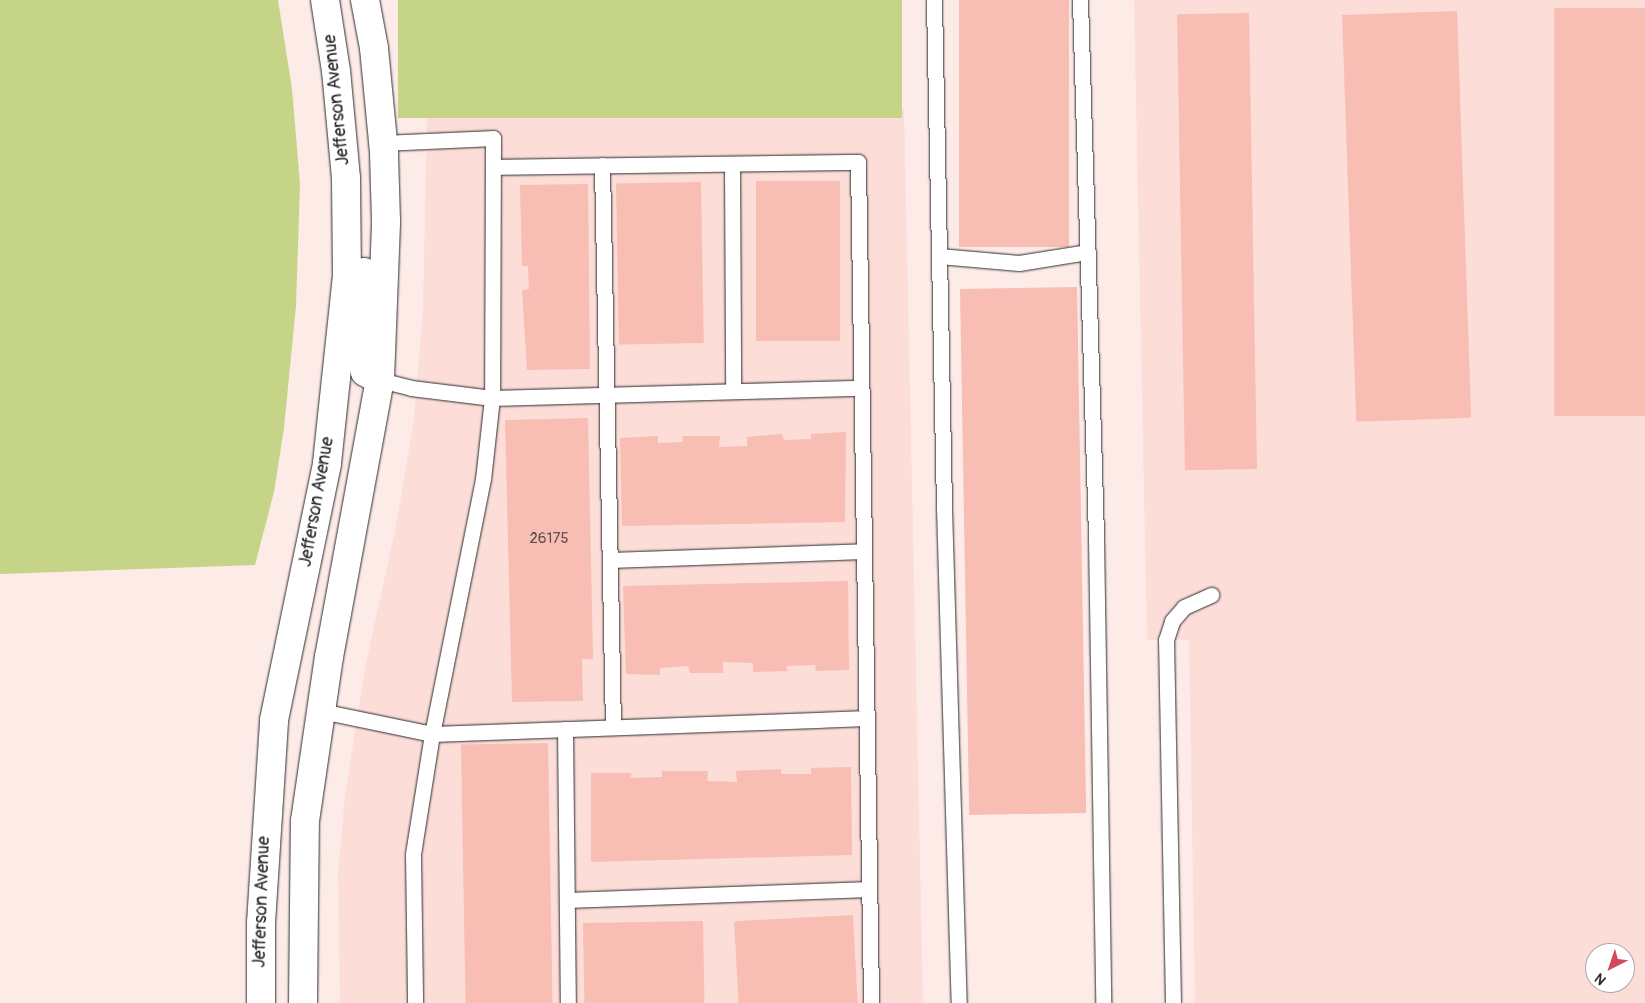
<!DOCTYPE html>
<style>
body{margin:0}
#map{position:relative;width:1645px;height:1003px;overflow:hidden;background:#fdebe8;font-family:Pangolin,sans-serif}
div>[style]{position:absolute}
.built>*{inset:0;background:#fcddd8}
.green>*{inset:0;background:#c6d488;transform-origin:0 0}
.building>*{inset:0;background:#f8bdb3;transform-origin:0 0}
.roads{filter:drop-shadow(0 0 1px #2b2b2b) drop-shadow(0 0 1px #2b2b2b)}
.service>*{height:15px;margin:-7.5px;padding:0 7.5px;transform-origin:7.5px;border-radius:7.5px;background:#fff}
.primary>*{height:28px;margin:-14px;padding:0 14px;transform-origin:14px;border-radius:14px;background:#fff}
span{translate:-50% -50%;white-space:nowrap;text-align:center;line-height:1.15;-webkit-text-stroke:4px #fff;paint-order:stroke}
.number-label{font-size:15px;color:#5e504d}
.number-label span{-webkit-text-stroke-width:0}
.street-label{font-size:18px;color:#2b2b2b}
.north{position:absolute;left:1585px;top:943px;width:50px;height:50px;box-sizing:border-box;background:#fff;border:1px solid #aaa;border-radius:50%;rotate:221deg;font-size:14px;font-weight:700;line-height:20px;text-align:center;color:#2b2b2b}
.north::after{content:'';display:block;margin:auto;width:18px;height:22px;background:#d1495b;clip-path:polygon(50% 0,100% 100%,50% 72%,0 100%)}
</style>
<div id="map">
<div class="built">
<i style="clip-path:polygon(evenodd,1134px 0,1645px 0,1645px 1003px,1195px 1003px,1189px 640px,1147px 640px,1134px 0,1595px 953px,1625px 953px,1625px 983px,1595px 983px,1595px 953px)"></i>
<i style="clip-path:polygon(904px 109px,923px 1003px,340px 1003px,338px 875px,345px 796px,365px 668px,396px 526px,414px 420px,423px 310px,427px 116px)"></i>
</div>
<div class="green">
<i style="clip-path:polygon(0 0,278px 0,292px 89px,300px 184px,296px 306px,284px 428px,274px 492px,255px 565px,0 574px)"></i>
<i style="left:398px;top:0;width:504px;height:118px"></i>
</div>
<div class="building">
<i style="left:959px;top:0;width:110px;height:247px"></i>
<i style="left:1645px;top:8px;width:408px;height:91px;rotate:90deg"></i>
<i style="left:1457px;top:11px;width:407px;height:115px;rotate:88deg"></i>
<i style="left:1249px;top:13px;width:456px;height:72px;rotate:89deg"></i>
<i style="left:756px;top:181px;width:84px;height:160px"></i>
<i style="left:701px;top:182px;width:161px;height:85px;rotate:89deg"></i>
<i style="clip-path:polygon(588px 184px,590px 369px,527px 370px,522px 290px,529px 289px,528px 266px,522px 266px,520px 185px)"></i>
<i style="left:1077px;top:287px;width:526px;height:117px;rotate:89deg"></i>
<i style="clip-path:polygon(588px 418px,593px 659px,582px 659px,583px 701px,512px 702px,505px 420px)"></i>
<i style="clip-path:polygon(846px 432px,845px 522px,622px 526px,620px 438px,658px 436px,658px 443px,683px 442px,682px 436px,720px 436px,719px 447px,747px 446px,747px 437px,782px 434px,784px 440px,811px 439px,811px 434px)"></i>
<i style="clip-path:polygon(848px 581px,849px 670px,816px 671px,815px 665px,786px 666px,788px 671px,753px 672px,753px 663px,723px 662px,723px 673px,690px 673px,688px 666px,660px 668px,660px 675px,626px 674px,623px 586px)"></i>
<i style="left:548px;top:743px;width:260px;height:87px;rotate:89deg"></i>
<i style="clip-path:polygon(851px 767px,852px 855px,591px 862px,591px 773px,632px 773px,630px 778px,662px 777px,662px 771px,708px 771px,707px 781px,737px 782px,736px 771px,781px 769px,781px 774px,811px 774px,811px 768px)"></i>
<i style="left:853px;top:915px;width:88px;height:119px;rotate:87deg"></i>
<i style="left:703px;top:921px;width:82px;height:120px;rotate:89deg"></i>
</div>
<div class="roads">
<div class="service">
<i style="left:934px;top:0;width:508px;rotate:88.87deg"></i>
<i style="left:944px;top:508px;width:495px;rotate:88.3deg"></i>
<i style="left:1080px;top:0;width:537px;rotate:88.29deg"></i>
<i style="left:1096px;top:537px;width:466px;rotate:89.1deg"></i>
<i style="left:384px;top:143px;width:109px;rotate:-2.6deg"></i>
<i style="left:493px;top:138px;width:260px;rotate:90.2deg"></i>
<i style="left:492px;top:398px;width:81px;rotate:96.3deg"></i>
<i style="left:483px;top:479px;width:260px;rotate:101.3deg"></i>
<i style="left:432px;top:734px;width:121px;rotate:99deg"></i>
<i style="left:413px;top:854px;width:149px;rotate:89.2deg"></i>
<i style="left:732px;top:164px;width:227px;rotate:89.7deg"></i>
<i style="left:602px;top:165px;width:562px;rotate:88.88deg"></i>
<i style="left:493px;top:167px;width:365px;rotate:-0.8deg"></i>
<i style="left:858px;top:162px;width:841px;rotate:89.11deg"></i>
<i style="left:939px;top:256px;width:80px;rotate:5deg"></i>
<i style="left:1019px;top:263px;width:70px;rotate:-9.1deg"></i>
<i style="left:380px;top:380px;width:32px;rotate:14deg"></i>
<i style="left:411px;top:388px;width:82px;rotate:7deg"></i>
<i style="left:492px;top:398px;width:369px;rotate:-1.6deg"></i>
<i style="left:610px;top:560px;width:254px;rotate:-2deg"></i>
<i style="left:321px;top:711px;width:113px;rotate:11.7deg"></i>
<i style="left:432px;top:734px;width:435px;rotate:-2.1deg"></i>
<i style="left:565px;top:729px;width:274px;rotate:89.4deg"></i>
<i style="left:567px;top:900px;width:302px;rotate:-2.1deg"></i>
<i style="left:1173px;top:1003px;width:363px;rotate:-91.1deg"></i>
<i style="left:1166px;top:640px;width:20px;rotate:-72deg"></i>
<i style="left:1172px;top:621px;width:18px;rotate:-49deg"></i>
<i style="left:1184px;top:607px;width:30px;rotate:-24deg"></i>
</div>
<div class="primary">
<i style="left:364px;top:272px;width:84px;rotate:90.7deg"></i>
<i style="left:363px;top:356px;width:16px;rotate:83deg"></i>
<i style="left:365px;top:372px;width:13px;rotate:29deg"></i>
<i style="left:261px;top:1003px;width:80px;rotate:-90deg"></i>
<i style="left:261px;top:923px;width:203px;rotate:-86.3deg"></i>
<i style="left:274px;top:720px;width:262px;rotate:-78.3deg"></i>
<i style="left:327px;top:463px;width:188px;rotate:-83.9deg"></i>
<i style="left:347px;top:276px;width:98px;rotate:-90.6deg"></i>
<i style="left:346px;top:178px;width:107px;rotate:-95.3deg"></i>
<i style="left:336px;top:71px;width:72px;rotate:-98.8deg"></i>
<i style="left:303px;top:1003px;width:182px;rotate:-89.4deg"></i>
<i style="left:305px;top:821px;width:166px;rotate:-81.7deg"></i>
<i style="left:329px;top:657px;width:282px;rotate:-79.6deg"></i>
<i style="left:380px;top:380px;width:159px;rotate:-87.8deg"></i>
<i style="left:386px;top:221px;width:69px;rotate:-91.7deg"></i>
<i style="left:384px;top:152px;width:104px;rotate:-95.5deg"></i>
<i style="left:374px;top:48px;width:49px;rotate:-100.6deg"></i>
</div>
</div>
<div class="number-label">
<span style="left:549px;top:539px">26175</span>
</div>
<div class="street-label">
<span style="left:337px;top:100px;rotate:-96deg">Jefferson Avenue</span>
<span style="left:317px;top:502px;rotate:-80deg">Jefferson Avenue</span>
<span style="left:262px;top:902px;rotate:-88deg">Jefferson Avenue</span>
</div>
<div class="north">N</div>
</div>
